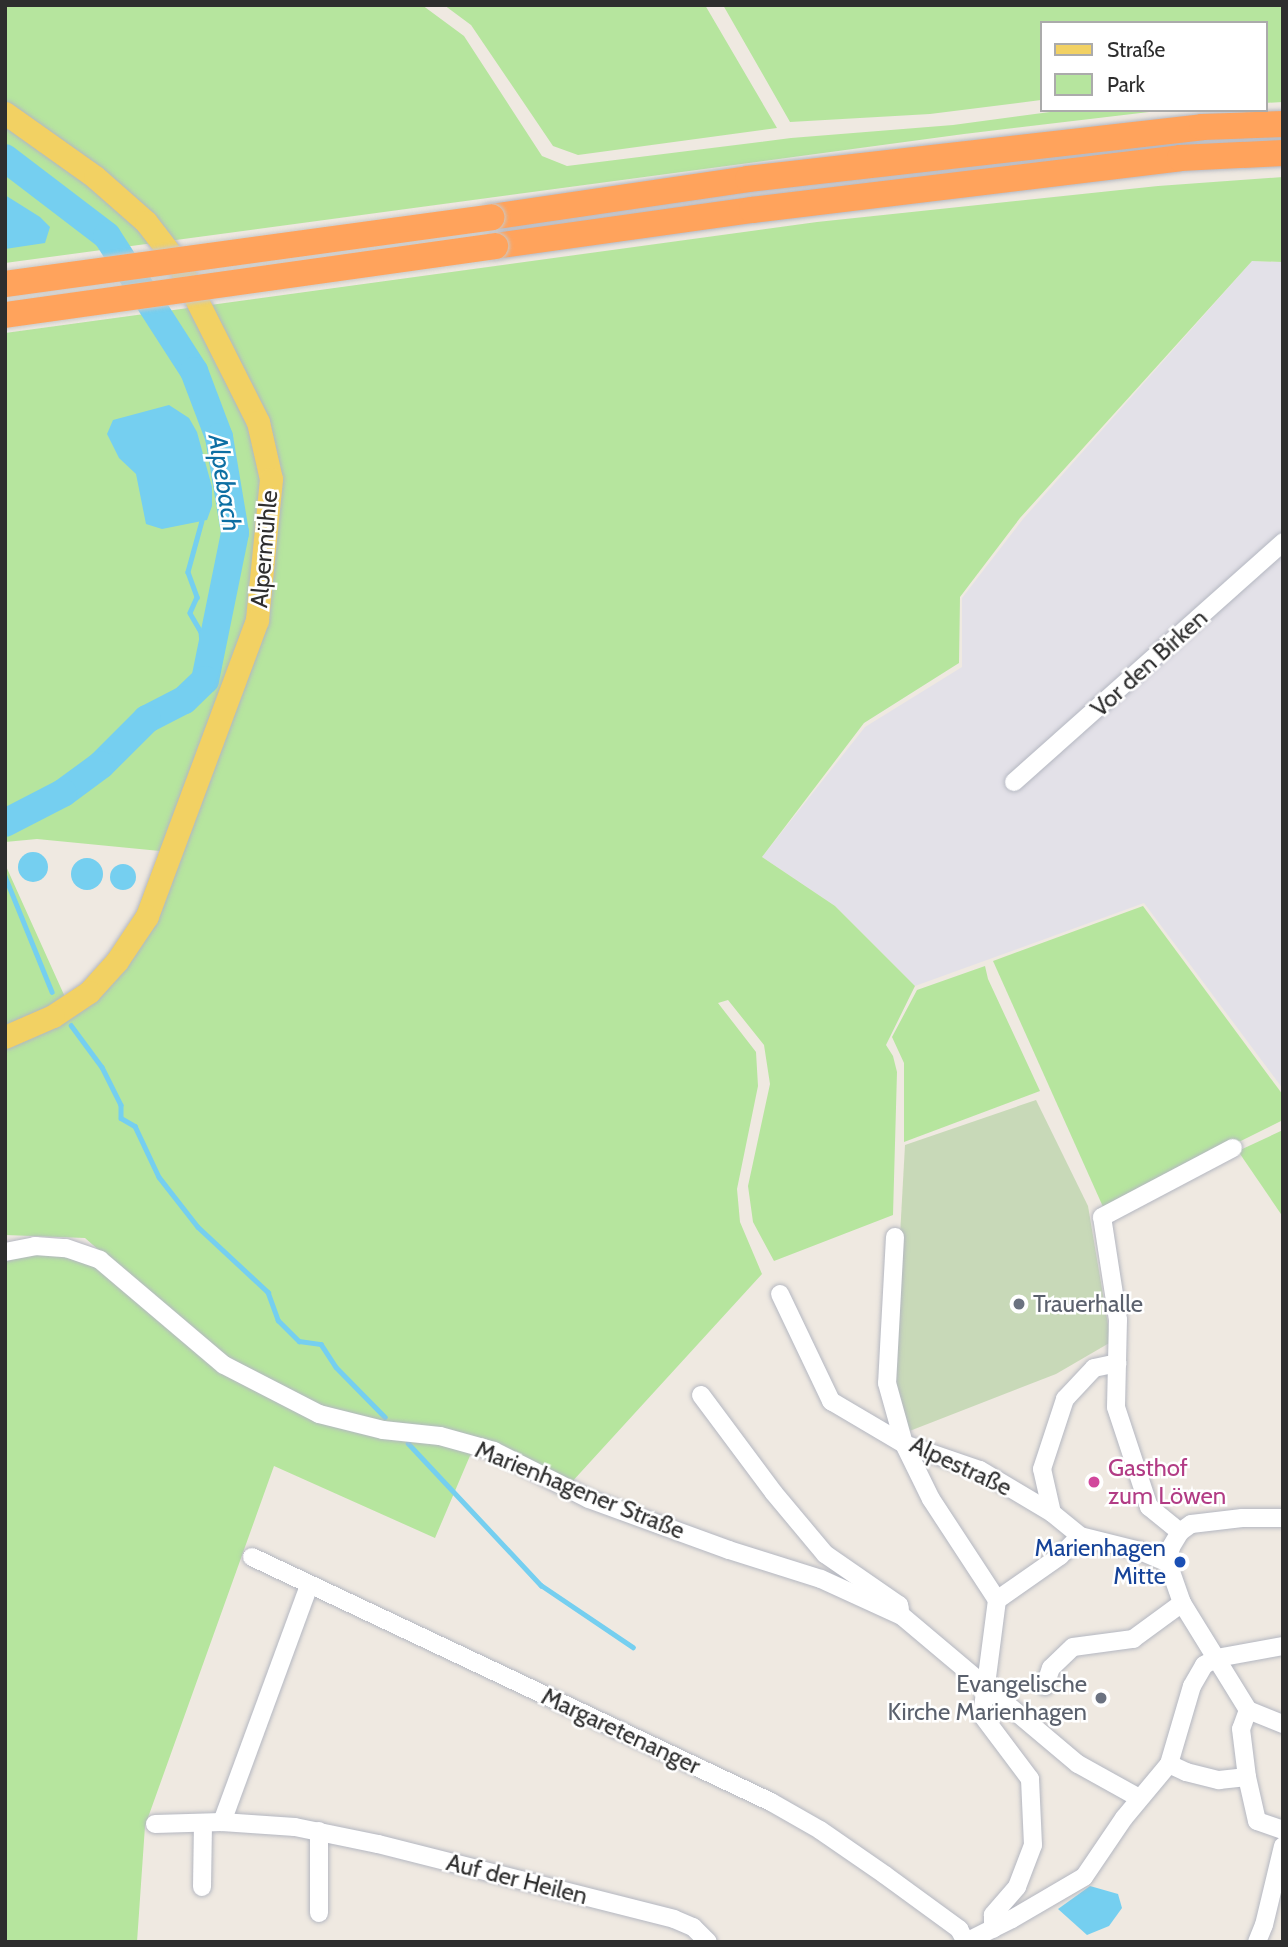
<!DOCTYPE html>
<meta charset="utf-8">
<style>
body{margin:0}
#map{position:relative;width:1288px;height:1947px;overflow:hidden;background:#efe9e1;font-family:Cabin,sans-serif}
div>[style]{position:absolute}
.industrial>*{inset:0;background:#e3e1e8}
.green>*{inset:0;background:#b6e59e}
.cemetery>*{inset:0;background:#c8d9b8}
.water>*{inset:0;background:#75cff0}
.round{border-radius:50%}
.stream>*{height:4.5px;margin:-2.25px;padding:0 2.25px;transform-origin:2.25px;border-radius:2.25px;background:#75cff0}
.river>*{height:28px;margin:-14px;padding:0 14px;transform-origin:14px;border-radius:14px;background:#75cff0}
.roads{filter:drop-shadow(0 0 2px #b4b7c1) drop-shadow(0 0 2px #b4b7c1)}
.minor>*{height:18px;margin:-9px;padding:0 9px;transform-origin:9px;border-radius:9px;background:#fff}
.major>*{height:23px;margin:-11.5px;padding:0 11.5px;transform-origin:11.5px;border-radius:11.5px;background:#f2d163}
.highway>*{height:26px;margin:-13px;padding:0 13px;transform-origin:13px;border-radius:13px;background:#ffa35c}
.bridges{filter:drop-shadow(0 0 2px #c9c9c9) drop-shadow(0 0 2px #c9c9c9)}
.highway-bridge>*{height:26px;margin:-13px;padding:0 13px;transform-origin:13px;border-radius:13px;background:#ffa35c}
.dots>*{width:19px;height:19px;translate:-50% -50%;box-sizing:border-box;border:4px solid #fff;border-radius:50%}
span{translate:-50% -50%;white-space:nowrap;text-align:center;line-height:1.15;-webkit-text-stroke:5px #fff;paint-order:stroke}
.street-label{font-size:24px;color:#2e2e2e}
.worship-label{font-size:24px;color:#5b616d}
.left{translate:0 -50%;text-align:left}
.right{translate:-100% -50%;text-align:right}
.hotel-label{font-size:24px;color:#b23c85}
.transit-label{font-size:24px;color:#164399}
.water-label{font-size:26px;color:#0d6fa3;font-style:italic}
.frame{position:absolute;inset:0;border:7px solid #2e2e2e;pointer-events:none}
.legend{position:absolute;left:1040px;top:21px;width:228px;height:91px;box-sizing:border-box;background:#fff;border:2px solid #ababab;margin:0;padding:9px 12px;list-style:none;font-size:21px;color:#2e2e2e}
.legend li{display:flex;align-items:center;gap:14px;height:35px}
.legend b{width:35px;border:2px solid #ababab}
</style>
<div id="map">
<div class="industrial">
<i style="clip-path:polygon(1252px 261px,1283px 262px,1283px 1089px,1144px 903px,915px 986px,835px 906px,762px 857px,865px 727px,962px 667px,962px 598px,1023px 519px)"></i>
</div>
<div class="green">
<i style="clip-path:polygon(5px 5px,422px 5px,464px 36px,542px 156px,567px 166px,791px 138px,953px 125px,1065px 110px,1166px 110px,964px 134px,5px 263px)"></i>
<i style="clip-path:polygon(444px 5px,705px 5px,777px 128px,578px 155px,553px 146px,471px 25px)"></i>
<i style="clip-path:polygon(723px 5px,1283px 5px,1283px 102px,1265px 103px,1265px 23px,1041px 23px,1041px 100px,930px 114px,790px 122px)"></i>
<i style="clip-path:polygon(1283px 177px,1283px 262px,1252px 261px,1020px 518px,960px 597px,959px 663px,864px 723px,762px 857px,835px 906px,915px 986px,886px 1045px,893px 1056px,897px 1072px,893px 1215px,774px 1261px,753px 1222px,748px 1186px,770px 1084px,764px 1045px,728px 1000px,718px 1003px,756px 1052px,758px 1086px,737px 1189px,740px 1222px,762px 1274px,570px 1484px,472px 1451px,435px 1538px,274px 1466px,145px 1826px,137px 1942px,5px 1942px,5px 1257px,37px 1252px,64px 1254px,97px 1264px,212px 1349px,85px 1238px,5px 1235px,5px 864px,65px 997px,77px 992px,108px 957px,135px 917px,160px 851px,37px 839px,5px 842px,5px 333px,817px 222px,1158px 186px)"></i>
<i style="clip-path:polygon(1143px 906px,1283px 1095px,1283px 1120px,1104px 1209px,993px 961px)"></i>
<i style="clip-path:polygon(985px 966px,988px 979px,1040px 1091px,904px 1142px,904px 1063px,892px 1037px,917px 990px)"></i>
<i style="clip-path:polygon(1283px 1130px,1283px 1217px,1238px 1151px)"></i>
</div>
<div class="cemetery">
<i style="clip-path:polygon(1036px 1100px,1088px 1206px,1111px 1342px,1056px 1374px,907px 1432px,892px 1381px,905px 1145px)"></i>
</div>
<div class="water">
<i style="clip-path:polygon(5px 195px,40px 217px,50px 227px,45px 243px,5px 249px)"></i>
<i style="clip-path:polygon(169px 405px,189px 418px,197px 432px,212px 487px,212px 506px,207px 520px,162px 529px,146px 524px,136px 474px,119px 458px,107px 434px,113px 420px)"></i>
<i class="round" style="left:18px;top:852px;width:30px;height:30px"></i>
<i class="round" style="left:71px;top:858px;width:32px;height:32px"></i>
<i class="round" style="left:110px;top:864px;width:26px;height:26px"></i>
<i style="clip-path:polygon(1090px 1886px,1118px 1894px,1122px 1908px,1109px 1926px,1087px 1935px,1058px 1909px)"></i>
</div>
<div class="stream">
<i style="left:202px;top:521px;width:53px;rotate:105.4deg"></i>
<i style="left:188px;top:572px;width:27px;rotate:70deg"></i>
<i style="left:197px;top:597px;width:17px;rotate:114deg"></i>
<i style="left:190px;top:613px;width:22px;rotate:60deg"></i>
<i style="left:201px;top:632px;width:23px;rotate:85deg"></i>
<i style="left:203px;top:655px;width:11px;rotate:56deg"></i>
<i style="left:5px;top:876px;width:125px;rotate:67.9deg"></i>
<i style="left:71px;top:1025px;width:52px;rotate:53.6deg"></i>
<i style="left:102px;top:1067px;width:42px;rotate:63.4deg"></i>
<i style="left:121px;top:1105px;width:13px;rotate:90deg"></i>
<i style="left:121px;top:1118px;width:16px;rotate:30deg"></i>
<i style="left:135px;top:1126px;width:56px;rotate:64.8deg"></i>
<i style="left:159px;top:1177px;width:63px;rotate:52deg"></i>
<i style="left:198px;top:1227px;width:96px;rotate:42.9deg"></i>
<i style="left:268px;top:1292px;width:30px;rotate:70deg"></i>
<i style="left:278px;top:1320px;width:30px;rotate:45deg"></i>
<i style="left:299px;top:1341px;width:22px;rotate:8deg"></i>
<i style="left:321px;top:1344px;width:27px;rotate:57deg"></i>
<i style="left:336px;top:1367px;width:70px;rotate:45.6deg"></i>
<i style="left:408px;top:1443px;width:195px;rotate:46.9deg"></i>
<i style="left:541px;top:1585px;width:111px;rotate:34deg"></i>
</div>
<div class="river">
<i style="left:5px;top:158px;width:128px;rotate:37.4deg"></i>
<i style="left:107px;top:236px;width:161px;rotate:57.2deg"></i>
<i style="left:194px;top:371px;width:71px;rotate:69.3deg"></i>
<i style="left:219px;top:437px;width:97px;rotate:80.5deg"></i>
<i style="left:235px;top:533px;width:150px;rotate:101.5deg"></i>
<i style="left:205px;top:680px;width:29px;rotate:136deg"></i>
<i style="left:184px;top:700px;width:42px;rotate:152.8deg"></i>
<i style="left:147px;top:719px;width:65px;rotate:135deg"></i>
<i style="left:101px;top:765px;width:47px;rotate:143.6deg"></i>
<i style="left:63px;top:793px;width:65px;rotate:152.7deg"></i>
</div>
<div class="roads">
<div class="minor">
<i style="left:1014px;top:782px;width:361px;rotate:-41.7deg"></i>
<i style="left:895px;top:1237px;width:146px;rotate:93.1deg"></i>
<i style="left:887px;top:1383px;width:63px;rotate:74.4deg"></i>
<i style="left:904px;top:1444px;width:61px;rotate:63.9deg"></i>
<i style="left:931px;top:1499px;width:121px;rotate:56.8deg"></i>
<i style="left:997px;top:1600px;width:116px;rotate:97.4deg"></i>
<i style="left:982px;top:1715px;width:80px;rotate:53.1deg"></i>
<i style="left:1030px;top:1779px;width:66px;rotate:87.4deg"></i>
<i style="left:1033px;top:1845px;width:45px;rotate:110.9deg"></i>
<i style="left:1017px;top:1887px;width:37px;rotate:131deg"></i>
<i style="left:993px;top:1915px;width:14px;rotate:90deg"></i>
<i style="left:5px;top:1252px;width:31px;rotate:-11deg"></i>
<i style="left:35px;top:1246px;width:31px;rotate:4deg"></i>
<i style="left:66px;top:1248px;width:36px;rotate:19deg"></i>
<i style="left:100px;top:1260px;width:162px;rotate:40.3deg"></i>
<i style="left:224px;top:1365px;width:107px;rotate:27.3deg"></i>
<i style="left:319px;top:1414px;width:66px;rotate:14deg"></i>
<i style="left:383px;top:1430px;width:57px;rotate:6deg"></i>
<i style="left:440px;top:1436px;width:56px;rotate:15.5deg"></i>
<i style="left:494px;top:1451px;width:106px;rotate:26.8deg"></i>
<i style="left:589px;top:1499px;width:149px;rotate:20deg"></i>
<i style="left:729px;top:1550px;width:96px;rotate:17.5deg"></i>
<i style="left:821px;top:1579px;width:89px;rotate:24.6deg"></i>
<i style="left:902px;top:1616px;width:230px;rotate:40.1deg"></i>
<i style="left:1078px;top:1764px;width:70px;rotate:29.1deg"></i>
<i style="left:780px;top:1294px;width:119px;rotate:64.5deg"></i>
<i style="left:831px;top:1401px;width:85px;rotate:30.5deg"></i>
<i style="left:904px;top:1444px;width:80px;rotate:18.9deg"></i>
<i style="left:980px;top:1470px;width:84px;rotate:30.8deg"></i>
<i style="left:1052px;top:1513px;width:36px;rotate:39deg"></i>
<i style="left:1080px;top:1536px;width:62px;rotate:14deg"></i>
<i style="left:1140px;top:1551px;width:30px;rotate:23deg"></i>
<i style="left:701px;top:1395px;width:122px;rotate:53.3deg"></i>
<i style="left:774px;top:1493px;width:80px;rotate:50.1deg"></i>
<i style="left:825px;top:1554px;width:90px;rotate:34.6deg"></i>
<i style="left:899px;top:1605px;width:4px;rotate:76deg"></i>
<i style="left:1052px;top:1513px;width:45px;rotate:-102.8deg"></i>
<i style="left:1042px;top:1469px;width:74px;rotate:-71.8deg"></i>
<i style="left:1065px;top:1399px;width:42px;rotate:-46.9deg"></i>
<i style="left:1094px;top:1368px;width:24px;rotate:-12deg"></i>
<i style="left:1283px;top:1518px;width:41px;rotate:180deg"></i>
<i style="left:1242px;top:1518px;width:51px;rotate:173.3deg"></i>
<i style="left:1191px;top:1524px;width:14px;rotate:144deg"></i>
<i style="left:1180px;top:1532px;width:17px;rotate:121deg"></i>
<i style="left:1171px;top:1547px;width:16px;rotate:101deg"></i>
<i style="left:1168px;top:1563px;width:42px;rotate:70.7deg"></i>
<i style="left:1182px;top:1603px;width:126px;rotate:58.3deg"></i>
<i style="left:1248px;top:1710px;width:38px;rotate:22deg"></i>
<i style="left:1180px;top:1532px;width:40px;rotate:-141deg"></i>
<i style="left:1149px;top:1507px;width:105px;rotate:-108.3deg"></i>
<i style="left:1116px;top:1407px;width:87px;rotate:-88.7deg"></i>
<i style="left:1118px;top:1320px;width:104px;rotate:-98.8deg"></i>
<i style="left:1102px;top:1217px;width:148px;rotate:-27.8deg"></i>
<i style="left:252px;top:1557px;width:574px;rotate:25.27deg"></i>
<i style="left:771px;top:1802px;width:56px;rotate:29.7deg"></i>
<i style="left:820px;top:1830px;width:79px;rotate:34.7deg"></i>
<i style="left:885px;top:1875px;width:92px;rotate:36.1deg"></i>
<i style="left:959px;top:1929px;width:15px;rotate:62deg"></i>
<i style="left:997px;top:1600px;width:77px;rotate:-34.9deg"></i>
<i style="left:1060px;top:1556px;width:28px;rotate:-45deg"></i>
<i style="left:1045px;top:1686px;width:19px;rotate:-72deg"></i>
<i style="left:1051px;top:1668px;width:30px;rotate:-44deg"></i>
<i style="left:1073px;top:1647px;width:61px;rotate:-7.6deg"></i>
<i style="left:1133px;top:1639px;width:61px;rotate:-36.3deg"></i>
<i style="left:1248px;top:1710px;width:20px;rotate:110deg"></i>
<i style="left:1241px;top:1729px;width:48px;rotate:82.9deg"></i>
<i style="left:1247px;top:1777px;width:45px;rotate:77.2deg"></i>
<i style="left:1257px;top:1821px;width:28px;rotate:19deg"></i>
<i style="left:1169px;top:1764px;width:19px;rotate:25deg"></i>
<i style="left:1186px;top:1772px;width:34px;rotate:14deg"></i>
<i style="left:1219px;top:1780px;width:28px;rotate:-6deg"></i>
<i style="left:222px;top:1822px;width:73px;rotate:3.9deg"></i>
<i style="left:295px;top:1827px;width:85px;rotate:11.6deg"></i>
<i style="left:378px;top:1844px;width:305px;rotate:14.2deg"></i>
<i style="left:674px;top:1919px;width:21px;rotate:23deg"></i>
<i style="left:693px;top:1927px;width:21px;rotate:45deg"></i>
<i style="left:155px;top:1824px;width:67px;rotate:-1.7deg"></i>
<i style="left:222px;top:1822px;width:252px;rotate:-69.8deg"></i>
<i style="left:202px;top:1887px;width:62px;rotate:-89.1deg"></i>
<i style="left:319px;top:1913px;width:82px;rotate:-90deg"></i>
<i style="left:966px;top:1942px;width:51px;rotate:-26.6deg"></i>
<i style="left:1012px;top:1919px;width:83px;rotate:-30.3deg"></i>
<i style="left:1084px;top:1877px;width:71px;rotate:-55.9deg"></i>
<i style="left:1124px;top:1818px;width:70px;rotate:-50.2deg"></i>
<i style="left:1169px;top:1764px;width:81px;rotate:-73.6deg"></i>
<i style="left:1192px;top:1686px;width:24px;rotate:-60deg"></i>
<i style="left:1204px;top:1665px;width:15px;rotate:-28deg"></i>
<i style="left:1217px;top:1658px;width:67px;rotate:-10.3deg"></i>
<i style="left:1257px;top:1942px;width:18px;rotate:-68deg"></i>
<i style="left:1264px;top:1925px;width:81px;rotate:-76.5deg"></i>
</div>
<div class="major">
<i style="left:5px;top:113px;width:110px;rotate:35.4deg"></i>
<i style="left:95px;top:177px;width:68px;rotate:41.4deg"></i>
<i style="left:146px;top:222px;width:54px;rotate:52.5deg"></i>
<i style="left:179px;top:265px;width:176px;rotate:63.3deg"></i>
<i style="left:258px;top:422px;width:58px;rotate:77.2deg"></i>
<i style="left:271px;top:479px;width:142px;rotate:95.7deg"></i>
<i style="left:257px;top:620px;width:316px;rotate:110.4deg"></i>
<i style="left:147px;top:916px;width:54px;rotate:123.7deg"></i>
<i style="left:117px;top:961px;width:42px;rotate:132.1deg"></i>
<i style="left:89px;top:992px;width:43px;rotate:146.3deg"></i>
<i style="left:53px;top:1016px;width:52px;rotate:156.4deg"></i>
</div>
<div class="highway">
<i style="left:491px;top:217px;width:260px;rotate:-8.4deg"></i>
<i style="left:748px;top:179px;width:457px;rotate:-6.5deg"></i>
<i style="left:1202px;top:127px;width:81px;rotate:-2.1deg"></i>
<i style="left:495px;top:246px;width:260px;rotate:-8deg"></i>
<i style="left:752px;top:210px;width:431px;rotate:-6.9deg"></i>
<i style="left:1180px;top:158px;width:103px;rotate:-2.8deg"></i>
</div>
</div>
<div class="bridges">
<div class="highway-bridge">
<i style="left:5px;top:284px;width:491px;rotate:-7.8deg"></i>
<i style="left:5px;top:315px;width:495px;rotate:-8deg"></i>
</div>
</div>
<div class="dots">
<i style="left:1019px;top:1304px;background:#6b7280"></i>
<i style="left:1094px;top:1482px;background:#d1479c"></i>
<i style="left:1180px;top:1562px;background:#1a4fb4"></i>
<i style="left:1101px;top:1698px;background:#6b7280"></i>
</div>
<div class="street-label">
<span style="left:264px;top:549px;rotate:-85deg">Alpermühle</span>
<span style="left:1149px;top:663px;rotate:-42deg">Vor den Birken</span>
<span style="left:961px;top:1466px;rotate:25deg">Alpestraße</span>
<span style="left:580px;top:1490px;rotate:22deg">Marienhagener Straße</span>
<span style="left:621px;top:1731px;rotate:25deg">Margaretenanger</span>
<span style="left:517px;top:1879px;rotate:14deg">Auf der Heilen</span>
</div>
<div class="worship-label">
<span class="left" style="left:1033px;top:1304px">Trauerhalle</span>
<span class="right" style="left:1087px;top:1698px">Evangelische<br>Kirche Marienhagen</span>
</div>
<div class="hotel-label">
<span class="left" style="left:1108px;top:1482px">Gasthof<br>zum Löwen</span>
</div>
<div class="transit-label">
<span class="right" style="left:1166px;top:1562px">Marienhagen<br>Mitte</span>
</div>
<div class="water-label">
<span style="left:224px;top:483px;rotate:81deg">Alpebach</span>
</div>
<div class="frame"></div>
<ul class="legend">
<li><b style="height:9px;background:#f2d163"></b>Straße</li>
<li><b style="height:19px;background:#b6e59e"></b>Park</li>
</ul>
</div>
